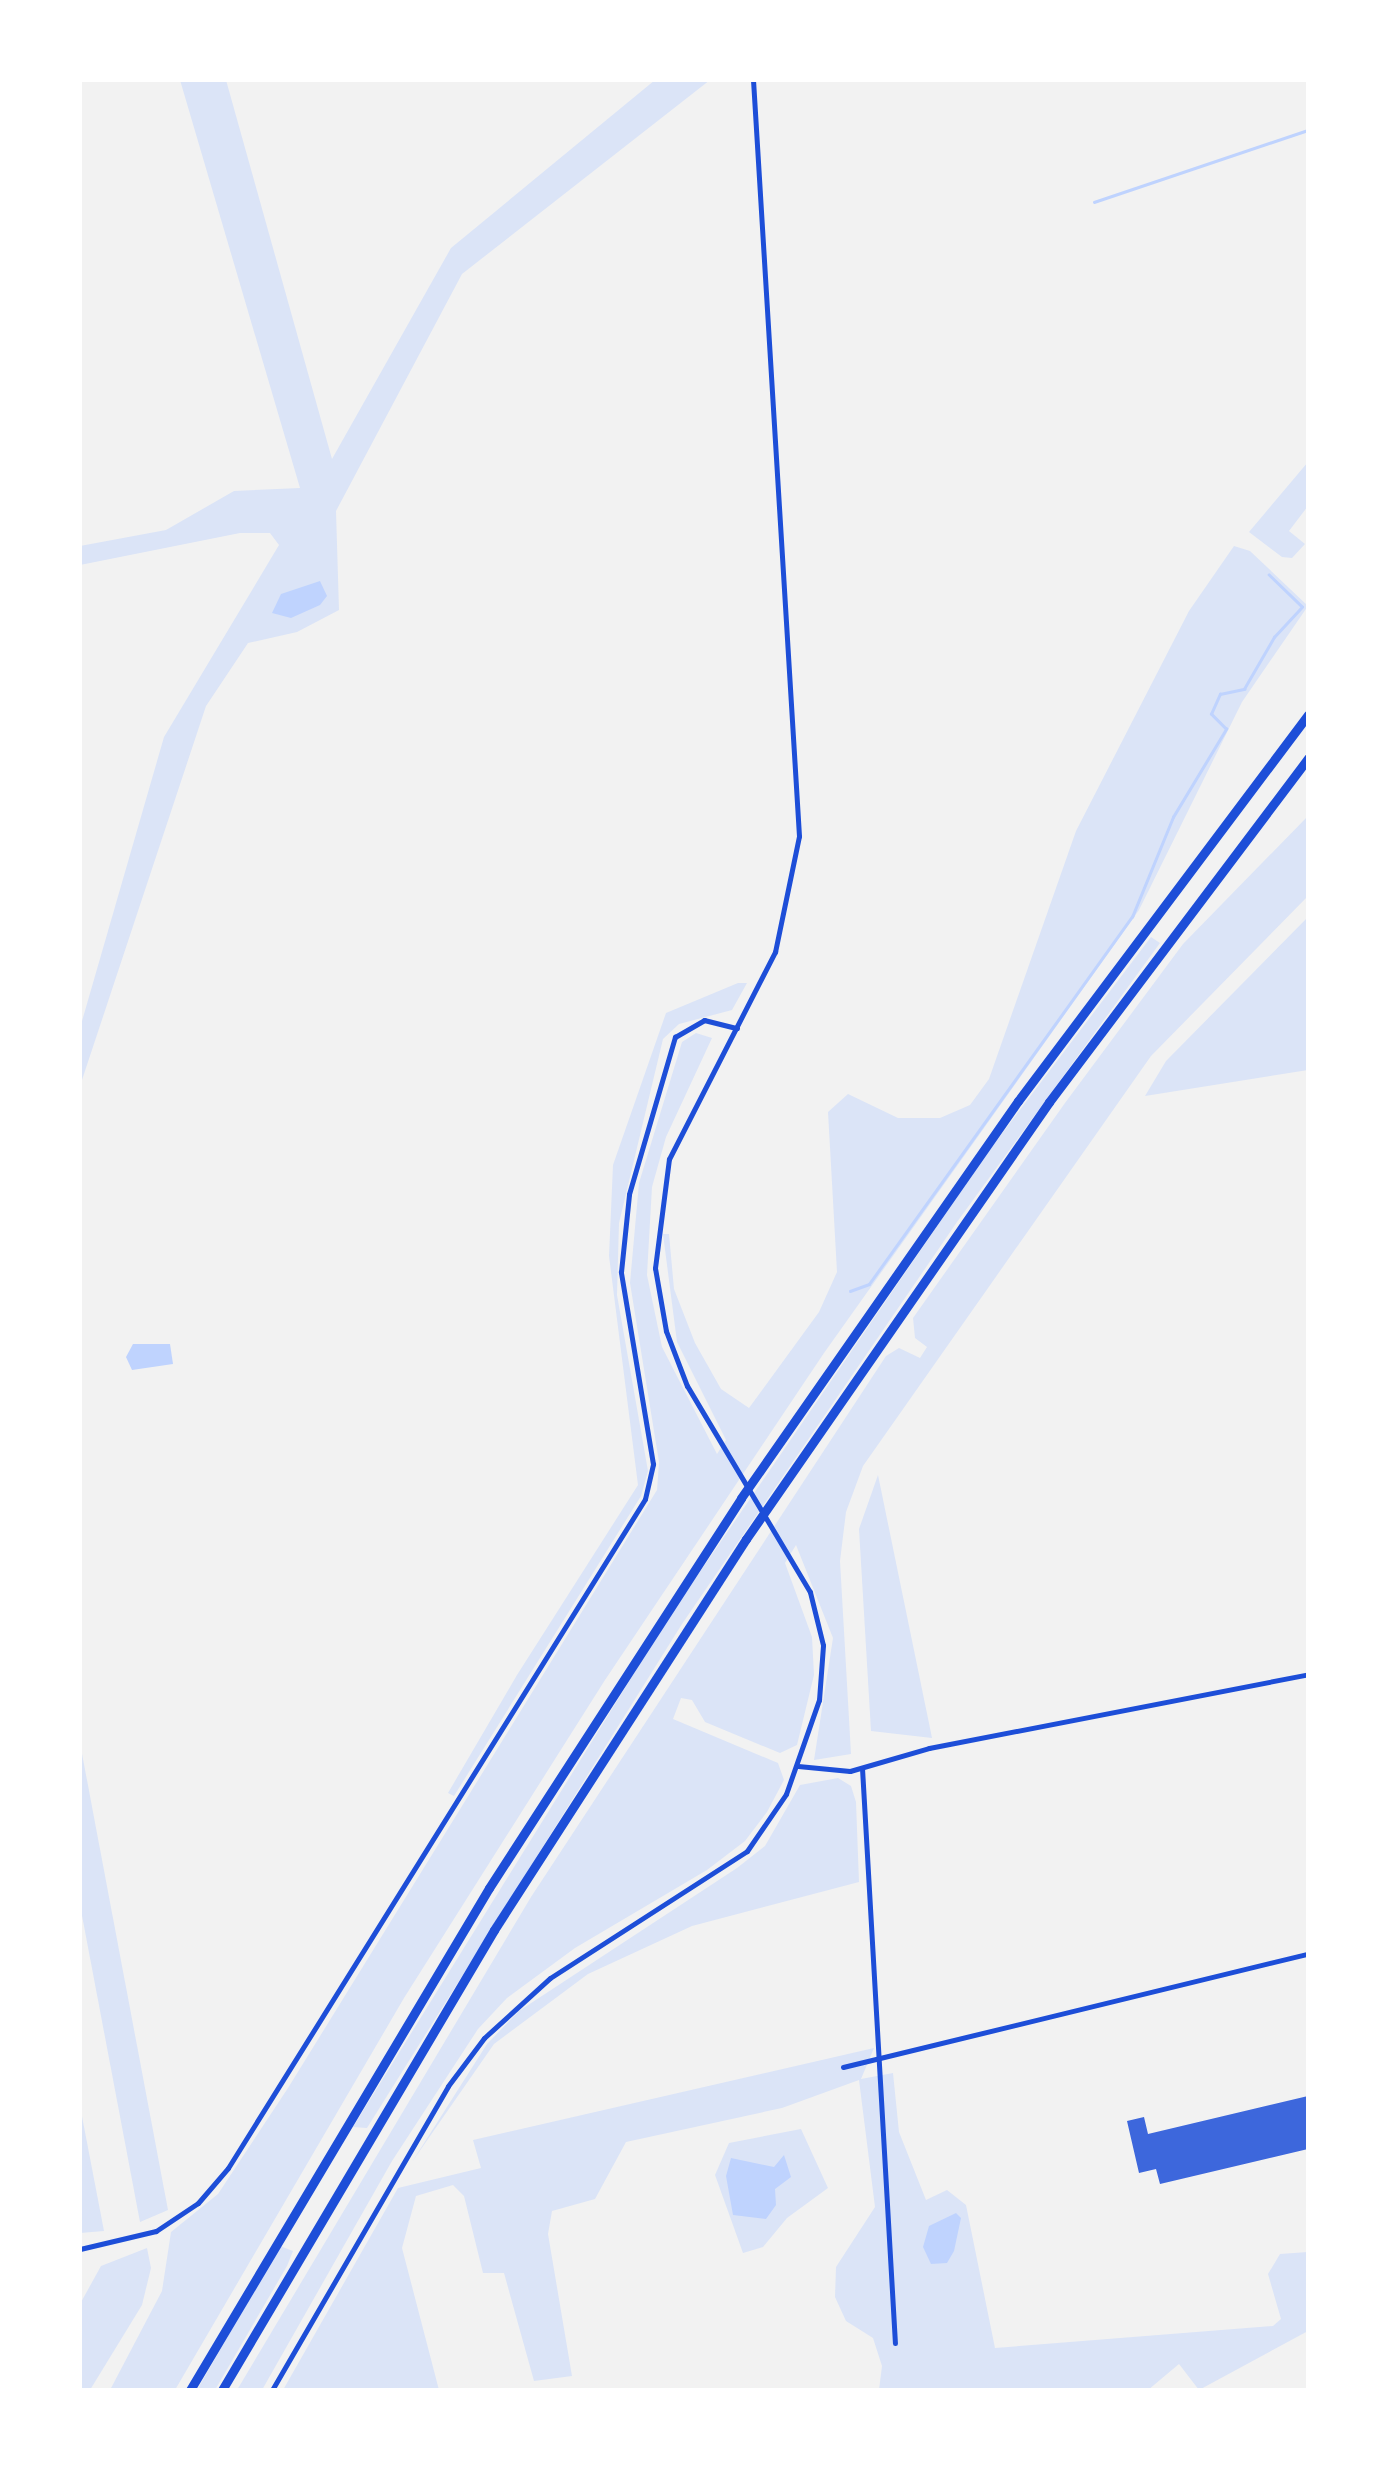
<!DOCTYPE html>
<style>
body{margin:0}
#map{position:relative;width:1388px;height:2470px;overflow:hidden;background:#f2f2f2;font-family:"PT Sans",sans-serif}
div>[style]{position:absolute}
.green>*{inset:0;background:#dbe4f7}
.water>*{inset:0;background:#bfd3fe}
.stream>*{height:2.5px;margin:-1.25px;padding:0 1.25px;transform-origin:1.25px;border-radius:1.25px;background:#bfd3fe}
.building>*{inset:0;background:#3d67dc}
.minor>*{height:5px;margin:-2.5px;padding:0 2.5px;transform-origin:2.5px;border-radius:2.5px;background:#1d4ed8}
.tertiary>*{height:5px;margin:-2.5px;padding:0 2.5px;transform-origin:2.5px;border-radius:2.5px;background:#1d4ed8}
.motorway>*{height:9px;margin:-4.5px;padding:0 4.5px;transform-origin:4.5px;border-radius:4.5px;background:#1d4ed8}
span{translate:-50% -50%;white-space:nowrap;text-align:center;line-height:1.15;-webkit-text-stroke:8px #fff;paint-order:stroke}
.frame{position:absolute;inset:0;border:82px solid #fff;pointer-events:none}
</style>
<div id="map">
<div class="green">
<i style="clip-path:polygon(180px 80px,226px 80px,332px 459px,451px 248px,655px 80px,710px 80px,462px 274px,336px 511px,339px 610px,297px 632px,248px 643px,206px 706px,80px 1086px,80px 1028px,164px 737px,279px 545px,270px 533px,240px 533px,80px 565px,80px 546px,166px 530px,234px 491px,300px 488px)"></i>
<i style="clip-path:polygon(1308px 462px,1308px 506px,1289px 531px,1305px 544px,1292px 558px,1282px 557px,1249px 532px)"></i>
<i style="clip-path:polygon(1234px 546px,1250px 551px,1308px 606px,1242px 702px,1139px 910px,824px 1353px,605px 1680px,404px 1998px,175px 2390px,110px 2390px,162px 2291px,171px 2232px,218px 2194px,288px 2088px,657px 1490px,659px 1462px,630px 1283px,639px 1183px,682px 1042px,696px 1033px,712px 1038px,666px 1137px,652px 1187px,647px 1275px,662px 1347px,717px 1454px,726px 1440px,677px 1342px,663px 1234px,669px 1234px,674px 1289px,695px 1343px,721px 1389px,749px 1408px,819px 1312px,837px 1272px,828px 1112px,848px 1094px,898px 1118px,940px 1118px,970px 1105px,989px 1079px,1076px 831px,1189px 611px)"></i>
<i style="clip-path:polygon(1308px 816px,1308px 896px,1151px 1056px,863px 1466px,846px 1512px,840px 1561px,851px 1754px,814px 1760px,833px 1638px,796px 1545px,785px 1563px,812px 1637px,814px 1675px,797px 1745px,780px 1753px,705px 1722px,692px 1700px,681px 1698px,673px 1719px,778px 1763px,784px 1780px,767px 1812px,745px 1841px,707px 1870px,575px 1948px,507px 1998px,478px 2029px,392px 2161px,262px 2390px,237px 2390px,531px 1897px,886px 1356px,899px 1348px,920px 1358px,927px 1347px,915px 1338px,913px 1318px,1065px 1103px,1183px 944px)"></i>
<i style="clip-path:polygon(1308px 917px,1308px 1070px,1145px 1096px,1166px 1061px)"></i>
<i style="clip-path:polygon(1151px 937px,1160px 943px,957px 1222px,682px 1624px,367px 2128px,353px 2127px,669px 1617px,988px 1152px)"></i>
<i style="clip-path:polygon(738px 983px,747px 983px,732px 1010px,679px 1024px,663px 1039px,619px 1223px,617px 1295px,648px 1471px,641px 1496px,454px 1796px,448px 1793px,517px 1675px,638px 1485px,609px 1256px,613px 1165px,666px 1013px)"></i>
<i style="clip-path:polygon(878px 1475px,931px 1733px,932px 1738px,871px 1731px,859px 1529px)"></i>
<i style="clip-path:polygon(80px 1743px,168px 2210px,140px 2222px,80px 1905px)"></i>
<i style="clip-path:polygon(838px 1778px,851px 1786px,856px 1802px,859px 1882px,692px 1926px,588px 1974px,494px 2044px,412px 2162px,487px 2044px,519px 2011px,737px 1868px,765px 1846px,800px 1785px)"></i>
<i style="clip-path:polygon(874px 2048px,861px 2079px,893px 2073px,899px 2132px,926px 2200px,947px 2190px,966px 2205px,995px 2348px,1273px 2326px,1281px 2319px,1268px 2274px,1280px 2254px,1308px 2252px,1308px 2331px,1199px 2390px,1179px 2364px,1148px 2390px,879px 2390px,882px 2366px,873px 2338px,846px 2321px,835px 2297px,836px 2267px,875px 2207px,859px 2080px,782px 2108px,626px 2142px,595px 2199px,552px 2211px,548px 2234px,572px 2376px,534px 2381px,504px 2273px,483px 2273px,464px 2196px,453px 2185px,416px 2196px,402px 2248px,439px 2390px,283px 2390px,398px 2188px,481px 2168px,473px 2140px)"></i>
<i style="clip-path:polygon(80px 2106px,104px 2231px,80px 2233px)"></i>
<i style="clip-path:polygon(801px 2129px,828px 2188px,787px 2218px,763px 2247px,743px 2253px,715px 2175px,729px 2143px)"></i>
<i style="clip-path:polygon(280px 2246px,293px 2251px,287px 2266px,215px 2390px,197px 2390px)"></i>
<i style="clip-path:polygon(147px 2248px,151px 2268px,142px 2305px,90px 2390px,80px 2390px,80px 2304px,101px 2266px)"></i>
</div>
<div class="water">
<i style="clip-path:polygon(320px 581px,327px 596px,320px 605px,291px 618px,272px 613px,281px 594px)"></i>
<i style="clip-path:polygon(133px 1344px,170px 1344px,173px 1364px,132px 1370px,126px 1357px)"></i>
<i style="clip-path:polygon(784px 2155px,791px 2177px,775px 2189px,776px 2205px,766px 2219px,733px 2215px,726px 2176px,731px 2158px,774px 2167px)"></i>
<i style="clip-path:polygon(956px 2213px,961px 2218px,954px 2251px,947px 2263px,931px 2264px,923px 2247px,929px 2226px)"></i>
</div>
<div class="stream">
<i style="left:1094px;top:202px;width:226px;rotate:-18.6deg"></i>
<i style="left:850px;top:1291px;width:20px;rotate:-20deg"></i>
<i style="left:869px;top:1284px;width:452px;rotate:-54.4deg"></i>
<i style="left:1132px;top:917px;width:108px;rotate:-67.7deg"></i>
<i style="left:1173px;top:817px;width:103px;rotate:-58.9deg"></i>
<i style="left:1226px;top:729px;width:21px;rotate:-135deg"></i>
<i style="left:1211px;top:714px;width:22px;rotate:-66deg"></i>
<i style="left:1220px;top:694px;width:25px;rotate:-12deg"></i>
<i style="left:1244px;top:689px;width:60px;rotate:-60deg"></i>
<i style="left:1274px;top:637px;width:41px;rotate:-47deg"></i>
<i style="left:1302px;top:607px;width:46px;rotate:-135.9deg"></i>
</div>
<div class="building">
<i style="clip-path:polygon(1308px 2096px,1308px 2149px,1160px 2184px,1156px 2169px,1139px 2173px,1127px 2121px,1144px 2117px,1148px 2134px)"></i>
</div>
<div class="minor">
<i style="left:862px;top:1768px;width:576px;rotate:86.72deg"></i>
<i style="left:843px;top:2067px;width:479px;rotate:-13.7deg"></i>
<i style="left:80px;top:2249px;width:78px;rotate:-13.3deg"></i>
<i style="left:156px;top:2231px;width:50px;rotate:-33.7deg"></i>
<i style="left:198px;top:2203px;width:46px;rotate:-49.4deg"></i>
<i style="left:228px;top:2168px;width:788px;rotate:-58.06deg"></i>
<i style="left:645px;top:1499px;width:36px;rotate:-77deg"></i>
<i style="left:653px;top:1464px;width:195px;rotate:-99.5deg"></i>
<i style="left:621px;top:1272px;width:78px;rotate:-84.1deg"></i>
<i style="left:629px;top:1194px;width:164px;rotate:-73.7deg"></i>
<i style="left:675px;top:1037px;width:34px;rotate:-30deg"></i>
<i style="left:704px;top:1020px;width:34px;rotate:14deg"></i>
</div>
<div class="tertiary">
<i style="left:798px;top:1766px;width:52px;rotate:5.5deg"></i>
<i style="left:850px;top:1771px;width:82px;rotate:-16.2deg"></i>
<i style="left:929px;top:1748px;width:386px;rotate:-11deg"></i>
<i style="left:272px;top:2390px;width:351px;rotate:-59.9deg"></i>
<i style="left:448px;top:2086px;width:60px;rotate:-53.1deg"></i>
<i style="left:484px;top:2038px;width:89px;rotate:-42.3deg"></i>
<i style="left:550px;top:1978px;width:234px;rotate:-32.8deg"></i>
<i style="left:747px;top:1851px;width:69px;rotate:-55.6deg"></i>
<i style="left:786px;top:1794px;width:100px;rotate:-70.7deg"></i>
<i style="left:819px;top:1700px;width:55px;rotate:-85.8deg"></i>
<i style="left:823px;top:1645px;width:55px;rotate:-103.8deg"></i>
<i style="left:810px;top:1592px;width:240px;rotate:-120.8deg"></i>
<i style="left:687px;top:1386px;width:59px;rotate:-110.9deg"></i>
<i style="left:666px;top:1331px;width:64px;rotate:-99.9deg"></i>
<i style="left:655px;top:1268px;width:110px;rotate:-82.7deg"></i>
<i style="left:669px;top:1159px;width:233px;rotate:-62.9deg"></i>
<i style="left:775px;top:952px;width:118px;rotate:-78.3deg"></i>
<i style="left:799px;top:836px;width:757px;rotate:-93.48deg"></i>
</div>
<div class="motorway">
<i style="left:190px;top:2390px;width:584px;rotate:-59.22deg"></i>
<i style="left:489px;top:1888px;width:464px;rotate:-57.1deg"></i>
<i style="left:741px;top:1498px;width:484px;rotate:-55.1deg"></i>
<i style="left:1018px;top:1101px;width:483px;rotate:-53.1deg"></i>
<i style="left:222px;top:2390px;width:534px;rotate:-59.4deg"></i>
<i style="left:494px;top:1930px;width:465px;rotate:-57.2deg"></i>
<i style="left:746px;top:1539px;width:532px;rotate:-55.26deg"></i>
<i style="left:1049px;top:1102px;width:431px;rotate:-53deg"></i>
</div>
<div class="frame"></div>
</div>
